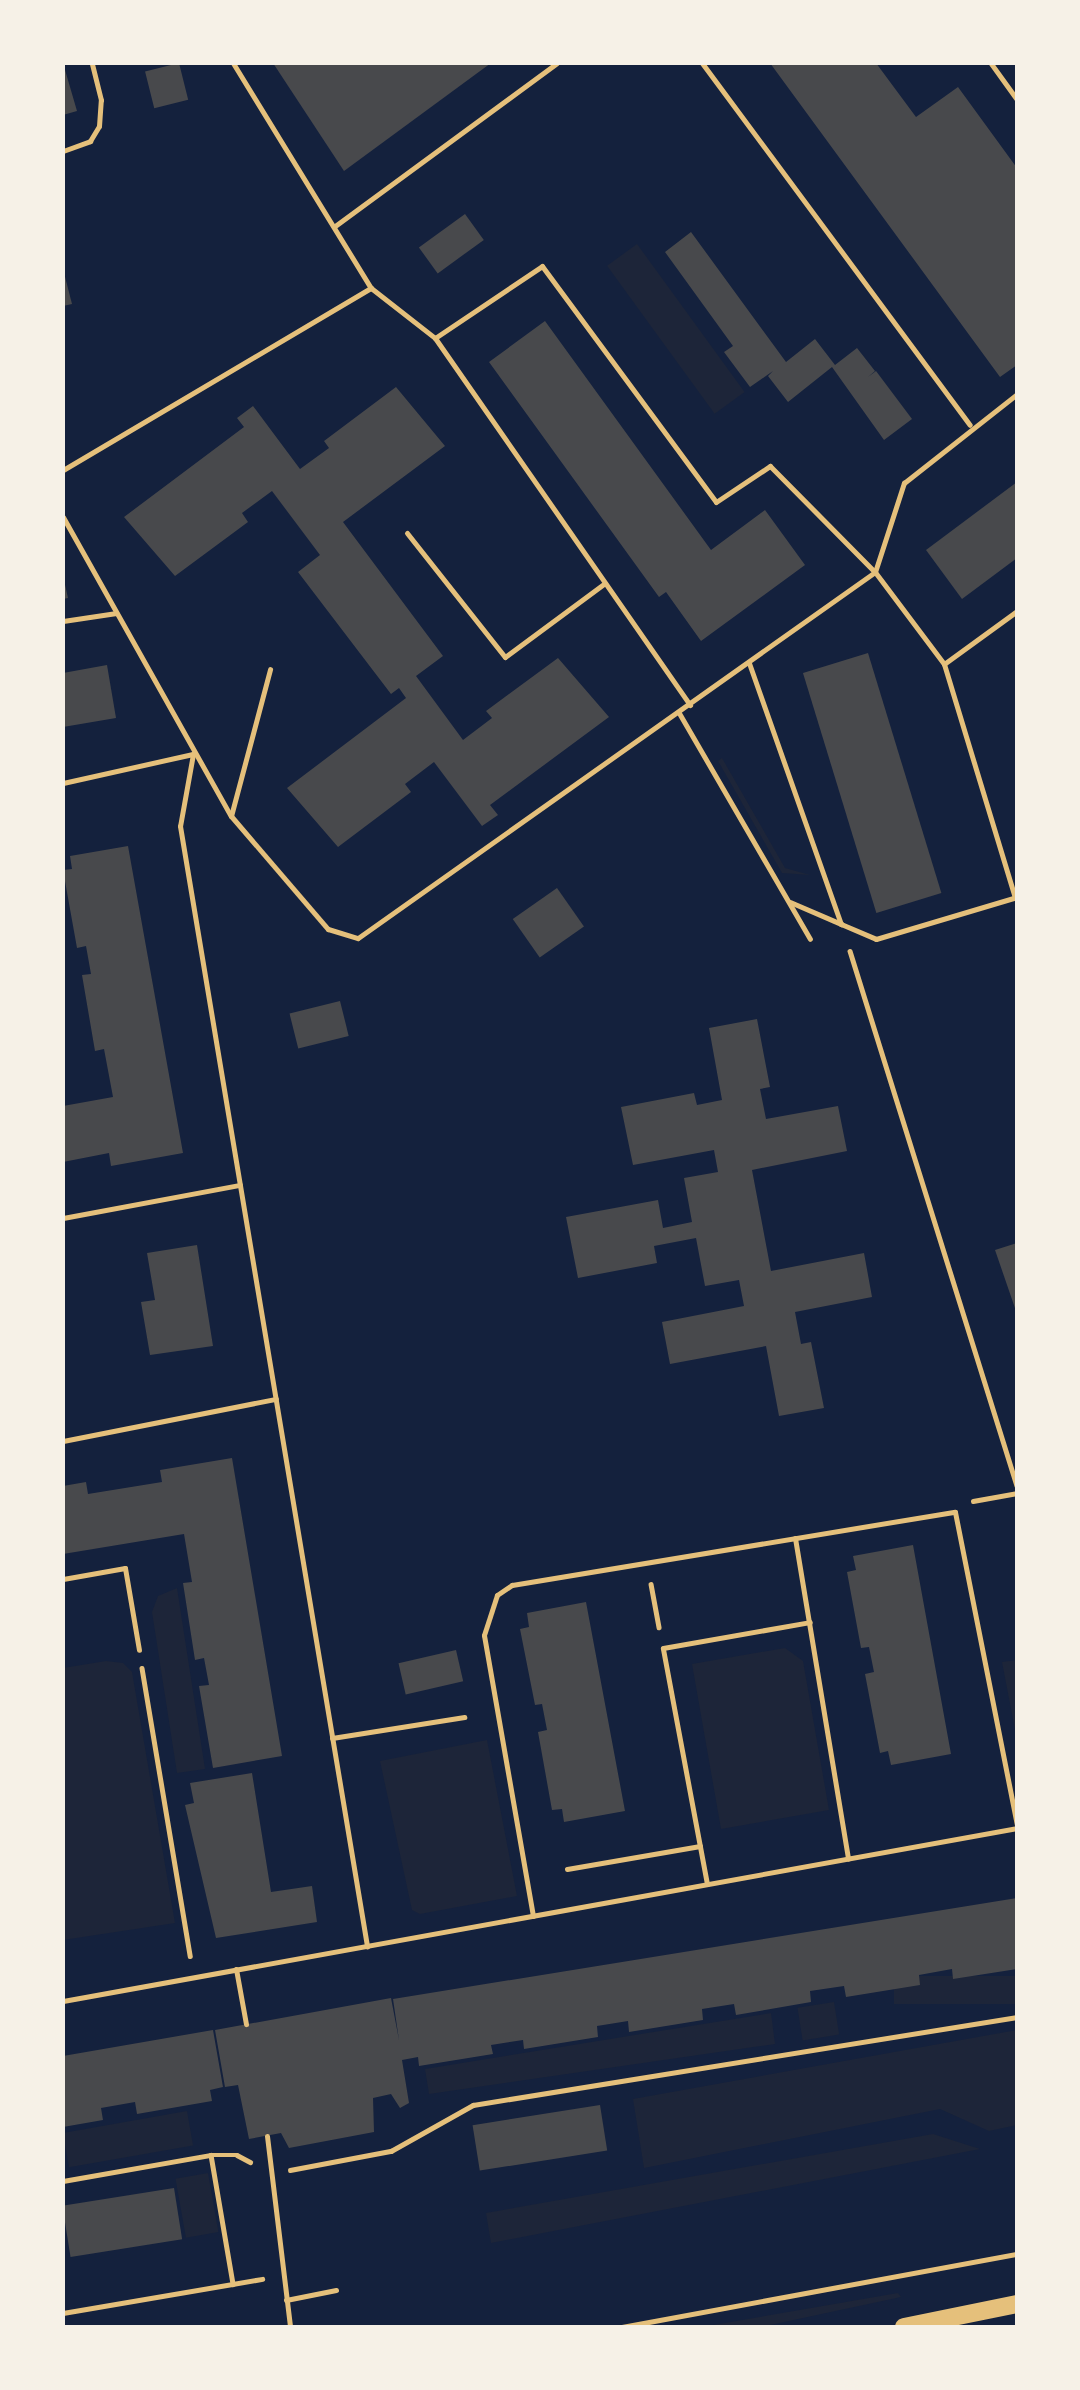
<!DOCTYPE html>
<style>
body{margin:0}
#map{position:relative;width:1080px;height:2390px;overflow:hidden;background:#14213d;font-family:Commissioner,sans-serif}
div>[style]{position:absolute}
.green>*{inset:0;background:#1d2539;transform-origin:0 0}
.building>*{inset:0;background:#48494c;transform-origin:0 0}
.path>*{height:4.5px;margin:-2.25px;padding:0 2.25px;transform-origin:2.25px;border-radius:2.25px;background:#e5c07b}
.service>*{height:5px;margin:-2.5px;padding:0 2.5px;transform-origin:2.5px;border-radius:2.5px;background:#e5c07b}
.primary>*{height:18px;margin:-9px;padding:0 9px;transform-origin:9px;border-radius:9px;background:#e5c07b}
span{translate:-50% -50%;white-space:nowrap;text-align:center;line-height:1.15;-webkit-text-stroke:7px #f6f1e7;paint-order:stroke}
.frame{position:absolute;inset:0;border:65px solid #f6f1e7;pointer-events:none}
</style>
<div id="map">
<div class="green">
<i style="left:637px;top:244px;width:183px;height:37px;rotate:54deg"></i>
<i style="clip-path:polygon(722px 758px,785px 868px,810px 875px,782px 873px,718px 761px)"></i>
<i style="clip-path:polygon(177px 1588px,205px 1769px,177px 1773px,152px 1612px,158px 1596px)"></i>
<i style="clip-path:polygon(785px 1648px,803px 1661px,829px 1810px,721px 1829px,692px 1664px)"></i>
<i style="clip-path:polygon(1017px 1660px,1017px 1734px,1016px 1735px,1002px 1662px)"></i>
<i style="clip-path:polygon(106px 1661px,123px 1663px,132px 1672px,175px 1923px,63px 1940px,63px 1668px)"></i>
<i style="clip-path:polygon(487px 1740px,517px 1896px,420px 1914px,412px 1910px,380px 1761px)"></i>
<i style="left:1017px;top:1976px;width:28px;height:123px;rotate:90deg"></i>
<i style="left:834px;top:2002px;width:33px;height:37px;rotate:81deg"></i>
<i style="clip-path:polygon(771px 2013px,775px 2044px,429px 2094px,425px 2069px)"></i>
<i style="clip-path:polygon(1017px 2030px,1017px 2125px,989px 2131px,940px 2109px,644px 2168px,633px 2099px)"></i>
<i style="left:187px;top:2111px;width:35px;height:126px;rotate:80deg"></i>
<i style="clip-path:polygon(933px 2134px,980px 2149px,491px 2243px,486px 2213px)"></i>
<i style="left:208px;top:2173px;width:60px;height:33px;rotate:80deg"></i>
<i style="clip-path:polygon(898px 2293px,901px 2297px,761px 2327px,702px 2327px)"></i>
</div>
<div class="building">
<i style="clip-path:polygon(63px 63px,77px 111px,63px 115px)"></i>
<i style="left:179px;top:63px;width:38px;height:35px;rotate:76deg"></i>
<i style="clip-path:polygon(273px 63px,491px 63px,344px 171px)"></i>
<i style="clip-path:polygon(770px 63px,876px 63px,916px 117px,958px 87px,1017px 168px,1017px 365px,1000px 377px)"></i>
<i style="left:465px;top:214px;width:32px;height:57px;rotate:54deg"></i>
<i style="clip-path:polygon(691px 232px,786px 362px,815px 339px,835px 365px,857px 348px,875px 371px,868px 377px,876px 371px,912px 419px,884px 440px,832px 367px,788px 402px,768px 376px,773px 371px,750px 387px,724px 352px,733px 346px,665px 252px)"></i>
<i style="clip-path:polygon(63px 269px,72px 304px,63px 306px)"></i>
<i style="clip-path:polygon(545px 321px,711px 550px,765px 510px,805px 565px,701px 641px,666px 592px,659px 597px,489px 362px)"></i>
<i style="clip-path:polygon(396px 387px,445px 446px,343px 522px,443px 656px,416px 676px,463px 740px,492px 718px,486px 711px,558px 658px,609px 717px,490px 805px,498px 815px,482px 826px,434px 762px,405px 784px,411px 792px,338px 847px,287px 788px,406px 698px,399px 688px,391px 694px,298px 572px,320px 555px,272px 491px,242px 513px,248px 522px,175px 576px,124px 517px,244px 427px,237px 418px,253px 406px,300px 469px,329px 448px,324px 441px)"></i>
<i style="clip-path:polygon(1017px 482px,1017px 558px,962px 599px,926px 550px)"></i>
<i style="clip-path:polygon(63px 576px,68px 598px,63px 599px)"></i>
<i style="left:868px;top:653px;width:251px;height:68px;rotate:73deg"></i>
<i style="clip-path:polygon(107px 665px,116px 718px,63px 727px,63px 673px)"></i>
<i style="clip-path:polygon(128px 846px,183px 1153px,111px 1166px,109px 1153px,63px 1162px,63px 1106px,113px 1097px,104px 1049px,95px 1051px,82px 975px,91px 974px,86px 946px,77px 948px,63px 870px,72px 869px,70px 856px)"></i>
<i style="left:557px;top:888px;width:47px;height:54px;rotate:55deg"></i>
<i style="left:340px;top:1001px;width:36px;height:52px;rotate:76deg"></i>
<i style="clip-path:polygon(757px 1019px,770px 1087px,760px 1089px,766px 1119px,838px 1106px,847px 1151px,752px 1170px,771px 1271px,864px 1253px,872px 1297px,795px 1312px,801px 1344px,811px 1342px,824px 1408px,779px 1416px,766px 1346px,670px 1364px,662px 1322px,744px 1306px,739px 1280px,705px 1286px,696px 1238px,654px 1246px,657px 1263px,578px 1278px,566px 1217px,658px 1200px,663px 1228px,692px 1222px,684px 1178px,718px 1172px,714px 1150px,633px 1165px,621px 1107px,694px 1093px,697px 1105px,722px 1100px,709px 1028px)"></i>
<i style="clip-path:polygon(1017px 1243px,1017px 1314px,995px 1250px)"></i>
<i style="clip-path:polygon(197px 1245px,213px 1346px,150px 1355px,141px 1302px,155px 1300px,147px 1253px)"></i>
<i style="clip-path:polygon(232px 1458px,282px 1756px,213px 1768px,199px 1686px,209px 1685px,204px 1658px,195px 1660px,183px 1583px,192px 1582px,184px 1534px,63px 1554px,63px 1486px,86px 1482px,88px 1494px,162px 1482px,160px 1470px)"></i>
<i style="clip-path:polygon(913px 1545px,951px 1754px,891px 1765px,888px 1751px,880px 1753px,865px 1674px,874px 1672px,869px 1647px,861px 1648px,847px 1572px,856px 1570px,853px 1556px)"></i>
<i style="clip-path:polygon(586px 1602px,625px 1811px,564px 1822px,562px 1809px,552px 1810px,538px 1732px,547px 1730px,542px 1704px,535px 1705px,520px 1629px,529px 1627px,527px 1613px)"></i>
<i style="left:456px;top:1650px;width:32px;height:59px;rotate:77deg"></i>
<i style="clip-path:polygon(252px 1773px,271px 1892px,312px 1886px,317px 1922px,216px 1938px,185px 1805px,194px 1803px,190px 1783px)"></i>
<i style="clip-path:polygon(1017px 1898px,1017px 1969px,953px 1979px,952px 1969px,919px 1975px,920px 1985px,846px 1997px,844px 1986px,810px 1991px,811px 2002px,736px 2015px,734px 2004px,702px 2009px,703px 2020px,629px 2032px,628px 2021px,597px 2026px,598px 2037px,524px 2049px,523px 2040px,491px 2045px,493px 2054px,419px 2066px,418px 2057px,402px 2060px,409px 2103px,400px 2108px,391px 2094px,373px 2098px,374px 2132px,289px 2148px,281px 2133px,249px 2139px,238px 2085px,225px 2087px,215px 2030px,391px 1998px,399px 2040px,393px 1999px)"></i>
<i style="clip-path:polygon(213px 2030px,223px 2087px,210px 2090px,212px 2101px,137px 2114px,135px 2102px,101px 2108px,103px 2120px,63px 2127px,63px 2056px)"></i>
<i style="left:600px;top:2105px;width:46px;height:129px;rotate:81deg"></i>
<i style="left:174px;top:2188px;width:52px;height:113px;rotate:81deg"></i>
</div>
<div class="path">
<i style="left:991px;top:63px;width:44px;rotate:54.2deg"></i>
<i style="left:850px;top:951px;width:560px;rotate:72.66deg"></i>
<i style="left:973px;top:1501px;width:45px;rotate:-10.3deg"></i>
<i style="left:651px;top:1584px;width:44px;rotate:79.5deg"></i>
<i style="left:142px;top:1668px;width:292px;rotate:80.5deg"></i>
<i style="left:211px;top:2155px;width:131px;rotate:80.3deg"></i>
<i style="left:290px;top:2170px;width:103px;rotate:-10.7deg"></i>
<i style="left:391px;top:2151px;width:94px;rotate:-29.3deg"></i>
<i style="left:473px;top:2105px;width:551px;rotate:-9.19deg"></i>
<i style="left:63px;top:2181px;width:150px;rotate:-10deg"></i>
<i style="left:211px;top:2155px;width:26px"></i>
<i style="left:237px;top:2155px;width:15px;rotate:28deg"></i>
<i style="left:63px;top:2313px;width:202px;rotate:-9.7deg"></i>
<i style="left:622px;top:2327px;width:402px;rotate:-10.5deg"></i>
</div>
<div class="service">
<i style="left:233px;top:63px;width:264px;rotate:58.5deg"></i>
<i style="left:371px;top:288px;width:81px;rotate:38deg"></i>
<i style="left:435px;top:338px;width:447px;rotate:55.2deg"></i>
<i style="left:702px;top:63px;width:450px;rotate:53.5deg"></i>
<i style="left:63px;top:151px;width:29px;rotate:-20deg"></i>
<i style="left:90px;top:141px;width:17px;rotate:-59deg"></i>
<i style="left:99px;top:126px;width:26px;rotate:-86deg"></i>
<i style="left:101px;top:100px;width:38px;rotate:-104deg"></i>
<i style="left:335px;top:226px;width:275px;rotate:-36.3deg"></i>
<i style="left:435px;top:338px;width:129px;rotate:-33.9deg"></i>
<i style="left:542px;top:266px;width:293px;rotate:53.6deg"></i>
<i style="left:716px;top:502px;width:65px;rotate:-33.7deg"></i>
<i style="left:770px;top:466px;width:149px;rotate:45.3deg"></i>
<i style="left:875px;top:572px;width:115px;rotate:53.1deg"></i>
<i style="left:944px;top:664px;width:244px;rotate:73.1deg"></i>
<i style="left:63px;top:470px;width:358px;rotate:-30.6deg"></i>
<i style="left:63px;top:517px;width:343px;rotate:60.7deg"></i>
<i style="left:231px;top:816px;width:149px;rotate:49.4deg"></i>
<i style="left:328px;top:929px;width:31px;rotate:17deg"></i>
<i style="left:358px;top:938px;width:633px;rotate:-35.3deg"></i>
<i style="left:875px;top:572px;width:94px;rotate:-72deg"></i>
<i style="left:904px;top:483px;width:144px;rotate:-38.2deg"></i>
<i style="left:407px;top:533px;width:158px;rotate:51.7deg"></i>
<i style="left:505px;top:657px;width:124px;rotate:-36.5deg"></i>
<i style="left:63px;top:621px;width:54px;rotate:-8.6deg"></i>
<i style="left:749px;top:663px;width:277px;rotate:70.6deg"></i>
<i style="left:841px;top:924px;width:38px;rotate:23deg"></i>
<i style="left:876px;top:939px;width:147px;rotate:-16.6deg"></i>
<i style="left:944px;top:664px;width:90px;rotate:-36deg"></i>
<i style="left:679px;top:713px;width:261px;rotate:59.9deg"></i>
<i style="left:63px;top:783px;width:133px;rotate:-12.6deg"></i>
<i style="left:193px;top:754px;width:73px;rotate:100.2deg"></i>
<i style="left:180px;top:826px;width:1136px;rotate:80.52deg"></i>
<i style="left:231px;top:816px;width:152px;rotate:-75.1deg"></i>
<i style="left:790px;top:902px;width:56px;rotate:23.3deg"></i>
<i style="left:63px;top:1218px;width:180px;rotate:-10.6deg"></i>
<i style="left:63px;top:1441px;width:217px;rotate:-11.2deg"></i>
<i style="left:795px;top:1538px;width:325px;rotate:80.6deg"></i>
<i style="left:63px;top:1579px;width:63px;rotate:-10.1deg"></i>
<i style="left:125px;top:1568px;width:83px;rotate:80.3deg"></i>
<i style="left:332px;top:1738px;width:134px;rotate:-9deg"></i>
<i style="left:567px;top:1869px;width:135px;rotate:-9.8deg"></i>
<i style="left:707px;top:1884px;width:240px;rotate:-100.6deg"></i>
<i style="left:663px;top:1648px;width:149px;rotate:-10deg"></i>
<i style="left:533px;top:1916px;width:285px;rotate:-99.9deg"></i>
<i style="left:484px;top:1635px;width:42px;rotate:-72deg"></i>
<i style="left:497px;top:1595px;width:18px;rotate:-34deg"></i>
<i style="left:512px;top:1585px;width:449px;rotate:-9.4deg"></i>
<i style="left:955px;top:1512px;width:319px;rotate:78.8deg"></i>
<i style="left:236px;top:1969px;width:56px;rotate:79.7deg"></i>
<i style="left:63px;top:2001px;width:970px;rotate:-10.28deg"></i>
<i style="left:267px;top:2136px;width:192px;rotate:83.1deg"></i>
<i style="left:286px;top:2300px;width:51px;rotate:-11.3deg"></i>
</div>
<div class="primary">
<i style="left:904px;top:2327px;width:115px;rotate:-11.5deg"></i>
</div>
<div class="frame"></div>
</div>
